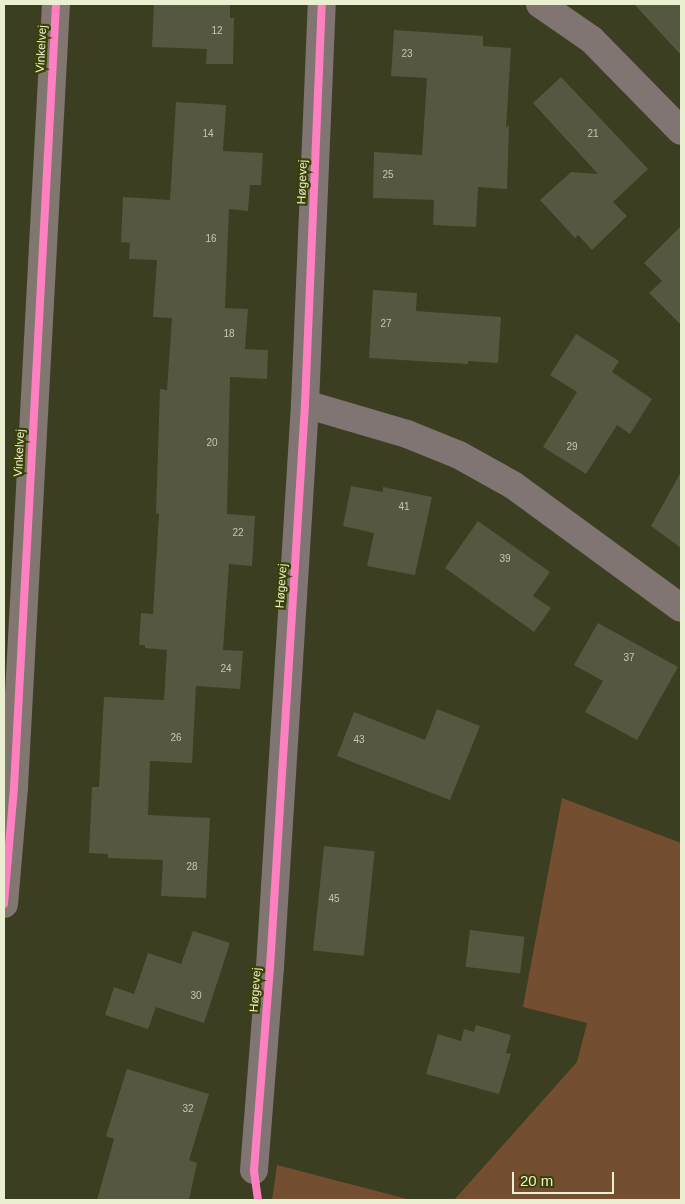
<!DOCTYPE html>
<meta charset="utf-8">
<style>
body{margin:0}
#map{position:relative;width:685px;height:1204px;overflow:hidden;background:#3b3e21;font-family:Arial,sans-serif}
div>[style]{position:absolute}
.green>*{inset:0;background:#744e30}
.building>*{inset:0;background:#555740;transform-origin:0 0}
.street>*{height:28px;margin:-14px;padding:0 14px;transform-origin:14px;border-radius:14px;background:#807572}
.secondary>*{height:28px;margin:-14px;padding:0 14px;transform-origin:14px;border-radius:14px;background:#817670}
.cycleway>*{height:8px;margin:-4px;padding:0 4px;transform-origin:4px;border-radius:4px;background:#ff80c0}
span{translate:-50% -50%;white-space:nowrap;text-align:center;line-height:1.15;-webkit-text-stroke:4.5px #3b4005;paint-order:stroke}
.number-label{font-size:10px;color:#c5c9ae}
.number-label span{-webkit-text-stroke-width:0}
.street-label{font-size:12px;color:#eaefd2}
.frame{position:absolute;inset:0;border:5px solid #eaefd2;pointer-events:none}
.scale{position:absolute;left:512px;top:1172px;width:102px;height:22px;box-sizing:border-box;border:2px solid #eaefd2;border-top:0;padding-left:6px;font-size:15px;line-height:18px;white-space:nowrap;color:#eaefd2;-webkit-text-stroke:4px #3b4005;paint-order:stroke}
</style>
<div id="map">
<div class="green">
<i style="clip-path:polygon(562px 798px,681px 843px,681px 1200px,454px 1200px,577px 1062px,587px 1023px,523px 1007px)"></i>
<i style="clip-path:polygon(277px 1165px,411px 1200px,272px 1200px)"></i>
</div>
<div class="building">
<i style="clip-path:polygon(154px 4px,230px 4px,230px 18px,234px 18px,233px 64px,206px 64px,207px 49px,152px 47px)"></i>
<i style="clip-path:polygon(634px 4px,681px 4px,681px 55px)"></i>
<i style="clip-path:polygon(394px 30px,483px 36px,483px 46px,511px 48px,506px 128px,509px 125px,507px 189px,478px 187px,476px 227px,433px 225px,434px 200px,373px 198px,374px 152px,422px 155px,427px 78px,391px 76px)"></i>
<i style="clip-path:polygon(561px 77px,648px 169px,613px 202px,627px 216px,592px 250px,578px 235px,575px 238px,540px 200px,571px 172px,598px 174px,533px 103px)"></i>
<i style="clip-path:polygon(176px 102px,226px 105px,223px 151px,263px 153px,261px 185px,250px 185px,248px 211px,229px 209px,225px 308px,248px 309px,245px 349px,268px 350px,267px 379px,230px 377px,227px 514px,255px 516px,252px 566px,229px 564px,223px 650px,243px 651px,240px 689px,196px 686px,192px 763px,150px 761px,148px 815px,210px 818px,206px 898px,161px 896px,163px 860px,108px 858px,108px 854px,89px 853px,92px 787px,99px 787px,104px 697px,164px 700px,167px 650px,145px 648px,145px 645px,139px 645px,141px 613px,153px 614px,159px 514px,156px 513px,160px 389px,167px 390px,172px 318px,153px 317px,157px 260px,129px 259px,130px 243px,121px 242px,123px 197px,170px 200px)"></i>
<i style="clip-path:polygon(681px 226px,681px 325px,649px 293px,662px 281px,644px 263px)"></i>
<i style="clip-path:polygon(373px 290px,417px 293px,416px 311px,501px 317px,498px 363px,468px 361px,468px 364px,369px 358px)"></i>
<i style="clip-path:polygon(576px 334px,619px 361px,612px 372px,652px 399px,630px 434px,617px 425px,586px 474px,543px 447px,577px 392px,550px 375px)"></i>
<i style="clip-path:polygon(681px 472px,681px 548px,651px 526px)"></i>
<i style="clip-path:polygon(351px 486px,383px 492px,383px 487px,432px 497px,415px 575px,367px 566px,374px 533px,343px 526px)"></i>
<i style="clip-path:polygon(478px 521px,550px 572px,533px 596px,551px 608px,534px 632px,445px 568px)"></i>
<i style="clip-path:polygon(598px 623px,678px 667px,637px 740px,585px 712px,603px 681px,574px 665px)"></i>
<i style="clip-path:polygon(437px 709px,480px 726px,450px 800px,337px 756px,354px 712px,425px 740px)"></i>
<i style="left:324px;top:846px;width:51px;height:105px;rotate:6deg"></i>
<i style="left:470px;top:930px;width:55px;height:37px;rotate:7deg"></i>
<i style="clip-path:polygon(193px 931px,230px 943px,204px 1023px,156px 1007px,148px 1029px,105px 1015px,114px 987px,134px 994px,148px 953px,181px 964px)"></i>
<i style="clip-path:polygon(476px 1025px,511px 1035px,506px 1053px,511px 1054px,499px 1094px,426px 1074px,438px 1034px,461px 1041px,464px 1029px,474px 1032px)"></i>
<i style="clip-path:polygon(127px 1069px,209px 1094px,189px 1160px,197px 1163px,189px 1200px,97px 1200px,114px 1139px,106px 1136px)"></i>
</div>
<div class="street">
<i style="left:540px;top:4px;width:63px;rotate:34.7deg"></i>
<i style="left:592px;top:40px;width:127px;rotate:45.6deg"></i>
<i style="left:305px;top:404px;width:106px;rotate:16.4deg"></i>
<i style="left:407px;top:434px;width:56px;rotate:22deg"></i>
<i style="left:459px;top:455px;width:62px;rotate:29.1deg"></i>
<i style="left:513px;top:485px;width:208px;rotate:36.2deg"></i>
<i style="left:254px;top:1170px;width:204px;rotate:-85.5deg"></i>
<i style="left:270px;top:967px;width:564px;rotate:-86.44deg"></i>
<i style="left:305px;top:404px;width:400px;rotate:-87.6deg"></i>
</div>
<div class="secondary">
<i style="left:4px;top:904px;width:117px;rotate:-85.1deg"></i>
<i style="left:14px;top:787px;width:784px;rotate:-86.93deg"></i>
</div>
<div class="cycleway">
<i style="left:4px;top:904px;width:117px;rotate:-85.1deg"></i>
<i style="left:14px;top:787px;width:784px;rotate:-86.93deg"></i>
<i style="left:258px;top:1200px;width:30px;rotate:-98deg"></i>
<i style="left:254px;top:1170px;width:204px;rotate:-85.5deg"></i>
<i style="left:270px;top:967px;width:564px;rotate:-86.44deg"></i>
<i style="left:305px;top:404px;width:400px;rotate:-87.6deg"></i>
</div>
<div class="number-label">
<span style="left:217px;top:31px">12</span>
<span style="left:407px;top:54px">23</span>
<span style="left:208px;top:134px">14</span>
<span style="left:593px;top:134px">21</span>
<span style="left:388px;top:175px">25</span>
<span style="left:211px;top:239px">16</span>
<span style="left:386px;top:324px">27</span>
<span style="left:229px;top:334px">18</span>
<span style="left:212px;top:443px">20</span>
<span style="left:572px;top:447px">29</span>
<span style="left:404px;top:507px">41</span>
<span style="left:238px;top:533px">22</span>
<span style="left:505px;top:559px">39</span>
<span style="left:629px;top:658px">37</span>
<span style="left:226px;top:669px">24</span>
<span style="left:176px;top:738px">26</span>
<span style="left:359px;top:740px">43</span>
<span style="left:192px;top:867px">28</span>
<span style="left:334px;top:899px">45</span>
<span style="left:196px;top:996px">30</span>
<span style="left:188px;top:1109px">32</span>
</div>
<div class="street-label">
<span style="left:42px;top:49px;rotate:-87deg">Vinkelvej</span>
<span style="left:303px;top:182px;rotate:-88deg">Høgevej</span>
<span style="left:20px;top:453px;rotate:-87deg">Vinkelvej</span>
<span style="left:282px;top:586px;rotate:-86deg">Høgevej</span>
<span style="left:256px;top:990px;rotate:-86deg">Høgevej</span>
</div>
<div class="frame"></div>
<div class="scale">20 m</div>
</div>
